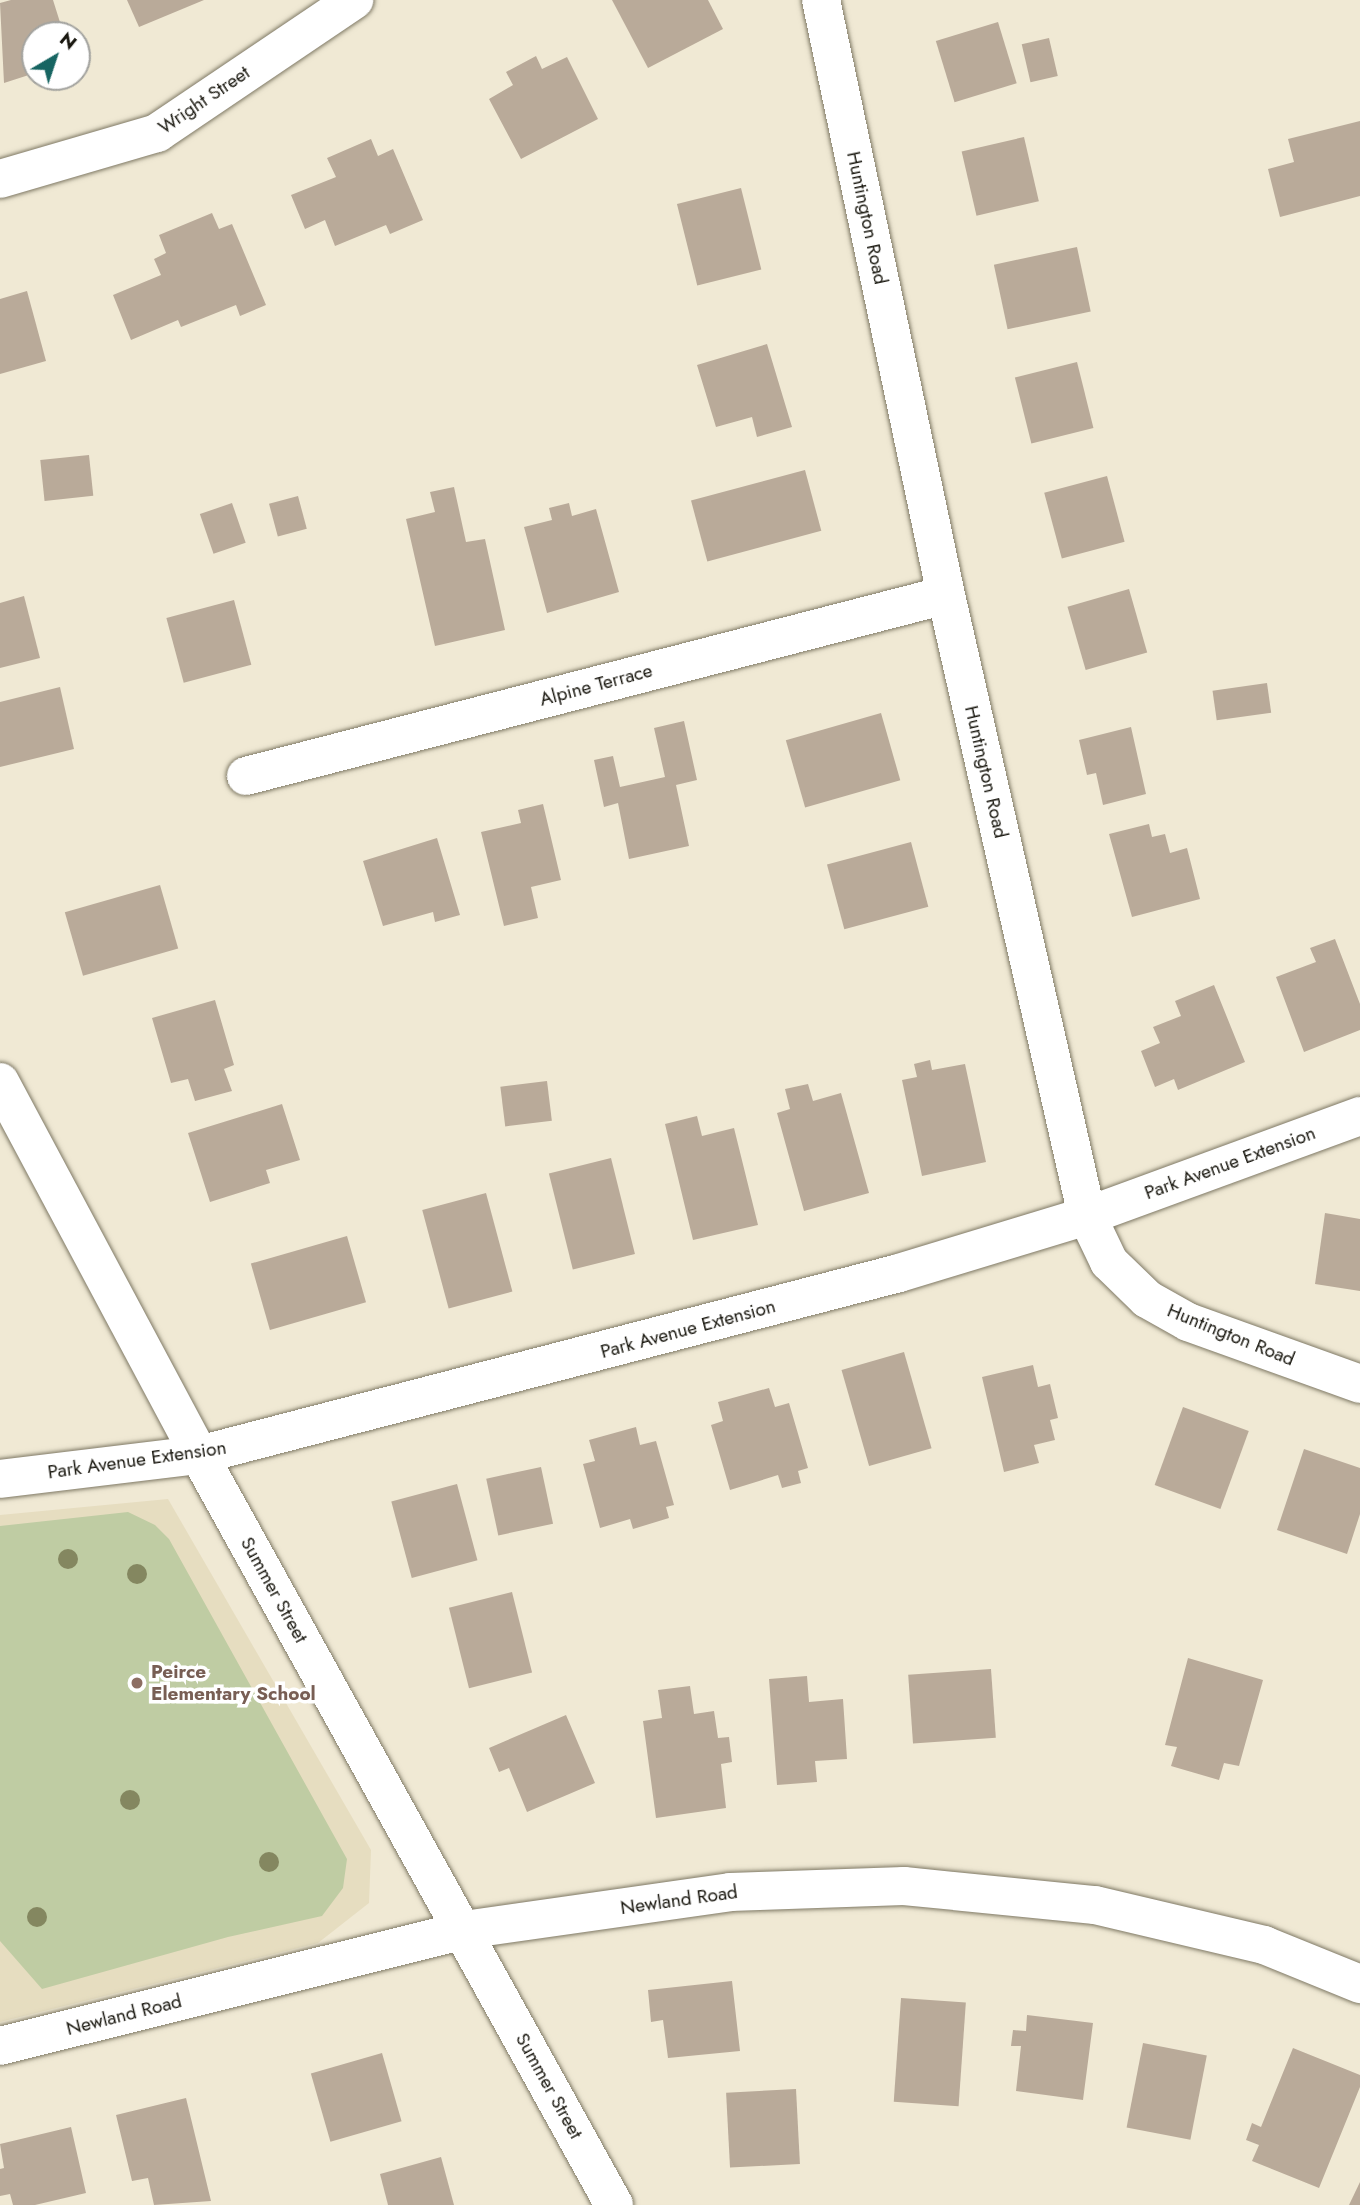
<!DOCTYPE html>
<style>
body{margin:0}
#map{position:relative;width:1360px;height:2205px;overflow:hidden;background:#f0e9d4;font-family:Jost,sans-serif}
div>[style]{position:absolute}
.built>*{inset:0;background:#e6ddc0}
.green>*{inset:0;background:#bfcca3}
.building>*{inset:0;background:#b9aa99;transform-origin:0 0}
.roads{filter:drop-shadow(0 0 2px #7f7965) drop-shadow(0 0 2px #7f7965)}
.street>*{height:38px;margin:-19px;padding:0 19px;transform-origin:19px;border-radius:19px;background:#fff}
.secondary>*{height:38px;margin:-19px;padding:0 19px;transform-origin:19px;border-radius:19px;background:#fff}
.trees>*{width:20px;height:20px;margin:-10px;border-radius:50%;background:#848760}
.dots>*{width:19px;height:19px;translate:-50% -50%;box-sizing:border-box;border:4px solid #fff;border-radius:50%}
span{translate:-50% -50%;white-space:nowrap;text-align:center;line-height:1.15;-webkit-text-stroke:7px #fff;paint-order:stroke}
.street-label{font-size:19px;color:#1a1810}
.education-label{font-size:19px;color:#785e54;font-weight:700}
.left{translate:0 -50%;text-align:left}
.north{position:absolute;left:21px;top:21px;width:70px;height:70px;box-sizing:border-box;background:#fff;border:2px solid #a3a39f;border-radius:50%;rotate:39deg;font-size:19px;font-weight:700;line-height:28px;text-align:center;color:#1a1810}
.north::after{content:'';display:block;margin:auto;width:24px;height:32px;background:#176562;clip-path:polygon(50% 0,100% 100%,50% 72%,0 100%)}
</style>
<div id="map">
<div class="built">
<i style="clip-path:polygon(168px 1499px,371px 1850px,369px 1903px,318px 1943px,0 2022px,0 1515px)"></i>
</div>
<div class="green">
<i style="clip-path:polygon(128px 1512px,155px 1525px,169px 1539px,347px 1859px,343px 1888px,322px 1916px,228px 1937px,42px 1989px,0 1941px,0 1526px)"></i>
</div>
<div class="building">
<i style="clip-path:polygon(11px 0,53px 0,64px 35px,35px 35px,35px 73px,4px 83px,0 3px)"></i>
<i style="clip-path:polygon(127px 0,204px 0,139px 27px)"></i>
<i style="clip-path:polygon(612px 0,708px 0,723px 29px,648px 68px)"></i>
<i style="left:998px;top:22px;width:64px;height:65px;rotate:73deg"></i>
<i style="left:1049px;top:38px;width:39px;height:28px;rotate:77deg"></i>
<i style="clip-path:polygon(536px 56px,542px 69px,567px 57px,598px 119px,521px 159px,489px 99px,513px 85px,506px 72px)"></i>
<i style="clip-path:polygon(1360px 121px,1360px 196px,1280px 217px,1268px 169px,1294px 162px,1288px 139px)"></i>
<i style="left:1024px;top:137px;width:66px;height:64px;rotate:77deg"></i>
<i style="clip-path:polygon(371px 139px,378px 156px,393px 149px,423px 220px,390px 234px,386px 225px,335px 246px,325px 220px,305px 229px,291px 195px,336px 177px,327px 158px)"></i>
<i style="left:741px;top:188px;width:84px;height:66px;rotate:76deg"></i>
<i style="clip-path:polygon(212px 213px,219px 229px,232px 224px,266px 305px,240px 316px,236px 305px,181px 327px,178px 320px,131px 340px,113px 295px,161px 275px,154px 259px,166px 253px,159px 235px)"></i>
<i style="left:1077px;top:247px;width:66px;height:85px;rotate:78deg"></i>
<i style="clip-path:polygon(27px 291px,46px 361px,0 374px,0 299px)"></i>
<i style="clip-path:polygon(767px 344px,792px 427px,757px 437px,752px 417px,716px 427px,697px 365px)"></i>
<i style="left:1077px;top:362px;width:68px;height:64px;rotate:76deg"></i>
<i style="left:89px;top:455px;width:41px;height:49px;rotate:84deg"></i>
<i style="left:805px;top:470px;width:63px;height:118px;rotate:75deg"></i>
<i style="left:1107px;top:476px;width:68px;height:65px;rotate:75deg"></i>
<i style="clip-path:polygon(454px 487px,466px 542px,485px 539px,505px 630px,435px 646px,406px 519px,435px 512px,430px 492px)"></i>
<i style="left:298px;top:496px;width:34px;height:30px;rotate:75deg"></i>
<i style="left:232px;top:503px;width:42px;height:34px;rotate:71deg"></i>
<i style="clip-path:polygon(569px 503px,572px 516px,596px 509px,619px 592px,547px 613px,524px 527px,552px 520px,549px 508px)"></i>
<i style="left:1129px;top:589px;width:66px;height:64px;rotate:74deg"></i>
<i style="clip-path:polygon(24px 596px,40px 658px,0 668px,0 603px)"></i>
<i style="left:234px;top:600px;width:67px;height:70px;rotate:75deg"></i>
<i style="left:1267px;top:683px;width:30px;height:55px;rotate:82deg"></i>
<i style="clip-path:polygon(60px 687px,74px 749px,0 767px,0 702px)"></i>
<i style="left:881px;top:713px;width:70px;height:99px;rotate:74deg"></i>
<i style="clip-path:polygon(684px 721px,697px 780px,676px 785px,689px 846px,629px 859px,618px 803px,604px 807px,594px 760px,613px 756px,620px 787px,665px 777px,654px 728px)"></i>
<i style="clip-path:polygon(1131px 727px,1146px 794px,1103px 805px,1096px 773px,1087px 775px,1079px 740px)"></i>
<i style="clip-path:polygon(543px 804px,561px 880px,531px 887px,538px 918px,504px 926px,481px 832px,521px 823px,518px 810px)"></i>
<i style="clip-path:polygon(1149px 824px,1152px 837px,1165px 834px,1170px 853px,1187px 848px,1200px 899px,1132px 917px,1109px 834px)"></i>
<i style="clip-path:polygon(437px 838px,460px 915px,435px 922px,433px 912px,383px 926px,363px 861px)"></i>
<i style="left:911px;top:842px;width:67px;height:87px;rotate:75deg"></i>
<i style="left:160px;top:885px;width:66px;height:99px;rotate:74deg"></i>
<i style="clip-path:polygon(1335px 939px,1360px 1004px,1360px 1030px,1304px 1052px,1276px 977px,1316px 962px,1310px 948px)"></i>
<i style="clip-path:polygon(1214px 985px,1245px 1062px,1178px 1090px,1174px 1079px,1155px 1087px,1141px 1051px,1160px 1043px,1153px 1027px,1181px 1016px,1175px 1001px)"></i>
<i style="clip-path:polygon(215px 1000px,234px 1065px,224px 1069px,232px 1091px,195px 1101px,188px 1079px,171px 1083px,152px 1018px)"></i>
<i style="clip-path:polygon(930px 1060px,932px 1070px,965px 1064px,986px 1162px,922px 1176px,902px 1080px,917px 1077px,914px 1064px)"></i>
<i style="left:547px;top:1081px;width:40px;height:47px;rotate:83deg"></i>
<i style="clip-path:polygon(808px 1084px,813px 1101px,841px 1093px,869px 1193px,804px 1211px,777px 1113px,790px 1109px,785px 1089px)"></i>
<i style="clip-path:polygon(282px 1104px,300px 1160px,266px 1170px,270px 1183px,210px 1202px,188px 1133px)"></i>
<i style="clip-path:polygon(697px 1116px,702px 1136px,734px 1128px,758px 1225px,693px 1240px,665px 1124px)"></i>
<i style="left:611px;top:1158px;width:99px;height:64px;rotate:76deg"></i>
<i style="left:486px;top:1193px;width:102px;height:66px;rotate:75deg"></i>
<i style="clip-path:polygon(1325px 1213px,1360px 1219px,1360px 1291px,1315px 1284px)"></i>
<i style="left:347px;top:1236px;width:69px;height:100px;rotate:74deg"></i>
<i style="left:904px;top:1352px;width:100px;height:65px;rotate:74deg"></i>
<i style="clip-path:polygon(1033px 1365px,1038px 1387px,1050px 1384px,1058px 1418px,1050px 1420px,1055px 1440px,1034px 1445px,1039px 1463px,1004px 1472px,982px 1377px)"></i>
<i style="clip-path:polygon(769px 1388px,775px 1407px,789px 1403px,808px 1468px,798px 1471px,801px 1483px,782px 1488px,778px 1475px,730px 1490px,711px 1425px,723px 1421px,718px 1402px)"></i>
<i style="left:1183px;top:1407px;width:70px;height:83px;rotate:20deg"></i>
<i style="clip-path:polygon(636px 1427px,640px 1445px,656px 1441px,674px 1505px,666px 1507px,669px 1518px,633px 1529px,630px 1519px,600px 1528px,583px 1464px,595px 1461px,589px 1440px)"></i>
<i style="clip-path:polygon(1304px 1449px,1360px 1468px,1360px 1514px,1347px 1554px,1277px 1530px)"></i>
<i style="left:541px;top:1467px;width:58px;height:56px;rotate:78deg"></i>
<i style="left:457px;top:1484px;width:79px;height:68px;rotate:75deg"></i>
<i style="left:512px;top:1592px;width:83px;height:65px;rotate:76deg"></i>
<i style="clip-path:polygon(1188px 1658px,1263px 1680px,1239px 1766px,1224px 1763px,1219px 1780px,1171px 1766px,1177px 1747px,1165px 1745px)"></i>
<i style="left:991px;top:1669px;width:69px;height:83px;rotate:86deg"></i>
<i style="clip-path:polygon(807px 1676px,809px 1702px,843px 1699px,847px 1759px,815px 1761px,817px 1782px,777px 1785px,769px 1679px)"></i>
<i style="clip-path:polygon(690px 1686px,694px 1714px,714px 1711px,718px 1738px,729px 1737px,732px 1762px,721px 1764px,726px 1808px,656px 1818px,643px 1721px,662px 1718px,658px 1690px)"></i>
<i style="clip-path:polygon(566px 1715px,595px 1783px,527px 1812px,509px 1768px,499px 1772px,489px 1748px)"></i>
<i style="clip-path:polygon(732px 1981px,740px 2051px,668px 2058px,663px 2020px,651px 2022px,648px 1990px)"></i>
<i style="left:901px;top:1998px;width:65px;height:104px;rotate:4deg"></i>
<i style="clip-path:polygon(1027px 2015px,1093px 2023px,1083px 2100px,1016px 2091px,1021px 2046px,1011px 2046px,1013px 2030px,1026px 2031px)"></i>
<i style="left:1143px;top:2043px;width:65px;height:86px;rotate:11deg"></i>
<i style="clip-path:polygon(1293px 2048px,1360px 2075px,1360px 2087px,1319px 2188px,1252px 2161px,1259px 2145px,1246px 2140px,1252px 2123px,1261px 2127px)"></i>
<i style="left:382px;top:2053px;width:71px;height:74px;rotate:74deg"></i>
<i style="left:796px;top:2089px;width:75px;height:70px;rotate:87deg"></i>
<i style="clip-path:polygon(186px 2098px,211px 2201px,154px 2205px,148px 2178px,132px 2181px,116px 2115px)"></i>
<i style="clip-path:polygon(71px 2127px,86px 2193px,35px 2205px,13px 2205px,10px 2194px,0 2196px,0 2169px,4px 2168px,0 2144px)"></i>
<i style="clip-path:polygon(441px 2157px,454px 2205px,388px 2205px,380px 2174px)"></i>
<i style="clip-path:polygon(1360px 2182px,1360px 2205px,1349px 2205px)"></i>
</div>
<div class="roads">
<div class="street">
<i style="left:821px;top:0;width:608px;rotate:78.14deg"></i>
<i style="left:946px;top:595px;width:637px;rotate:77.21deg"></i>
<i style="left:1087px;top:1216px;width:51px;rotate:64.4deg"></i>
<i style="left:1109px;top:1262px;width:53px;rotate:44.2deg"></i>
<i style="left:1147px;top:1299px;width:47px;rotate:29.3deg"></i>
<i style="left:1188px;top:1322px;width:183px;rotate:19.8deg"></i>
<i style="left:0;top:179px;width:164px;rotate:-16.3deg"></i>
<i style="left:157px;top:133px;width:238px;rotate:-34deg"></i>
<i style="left:246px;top:776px;width:723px;rotate:-14.5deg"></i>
<i style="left:0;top:2046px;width:478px;rotate:-14deg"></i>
<i style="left:464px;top:1930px;width:269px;rotate:-8.1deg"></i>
<i style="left:730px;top:1892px;width:174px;rotate:-2deg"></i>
<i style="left:904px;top:1886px;width:192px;rotate:5.7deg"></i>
<i style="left:1095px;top:1905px;width:174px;rotate:13.3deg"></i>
<i style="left:1264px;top:1945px;width:104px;rotate:22.1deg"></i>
</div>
<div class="secondary">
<i style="left:0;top:1082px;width:423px;rotate:61.9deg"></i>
<i style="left:199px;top:1455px;width:857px;rotate:61.04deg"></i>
<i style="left:0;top:1479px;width:200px;rotate:-6.9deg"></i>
<i style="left:199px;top:1455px;width:723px;rotate:-14.57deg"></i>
<i style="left:899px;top:1273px;width:196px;rotate:-16.9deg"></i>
<i style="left:1087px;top:1216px;width:291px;rotate:-20.1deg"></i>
</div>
</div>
<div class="trees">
<i style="left:68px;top:1559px"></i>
<i style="left:137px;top:1574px"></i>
<i style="left:130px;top:1800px"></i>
<i style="left:269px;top:1862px"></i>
<i style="left:37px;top:1917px"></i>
</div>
<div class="dots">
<i style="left:137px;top:1683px;background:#8d6e63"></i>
</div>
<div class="street-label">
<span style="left:204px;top:100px;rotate:-34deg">Wright Street</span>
<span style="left:867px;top:218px;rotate:78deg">Huntington Road</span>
<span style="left:596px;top:685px;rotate:-15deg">Alpine Terrace</span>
<span style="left:986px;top:772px;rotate:77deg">Huntington Road</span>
<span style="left:1230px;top:1163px;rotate:-20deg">Park Avenue Extension</span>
<span style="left:688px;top:1329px;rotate:-15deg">Park Avenue Extension</span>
<span style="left:1231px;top:1335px;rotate:22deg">Huntington Road</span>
<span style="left:137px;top:1460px;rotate:-8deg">Park Avenue Extension</span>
<span style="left:274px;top:1590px;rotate:61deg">Summer Street</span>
<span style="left:679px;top:1900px;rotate:-8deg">Newland Road</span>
<span style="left:124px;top:2015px;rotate:-14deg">Newland Road</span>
<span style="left:549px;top:2086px;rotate:61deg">Summer Street</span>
</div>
<div class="education-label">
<span class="left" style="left:151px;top:1683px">Peirce<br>Elementary School</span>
</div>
<div class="north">N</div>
</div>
